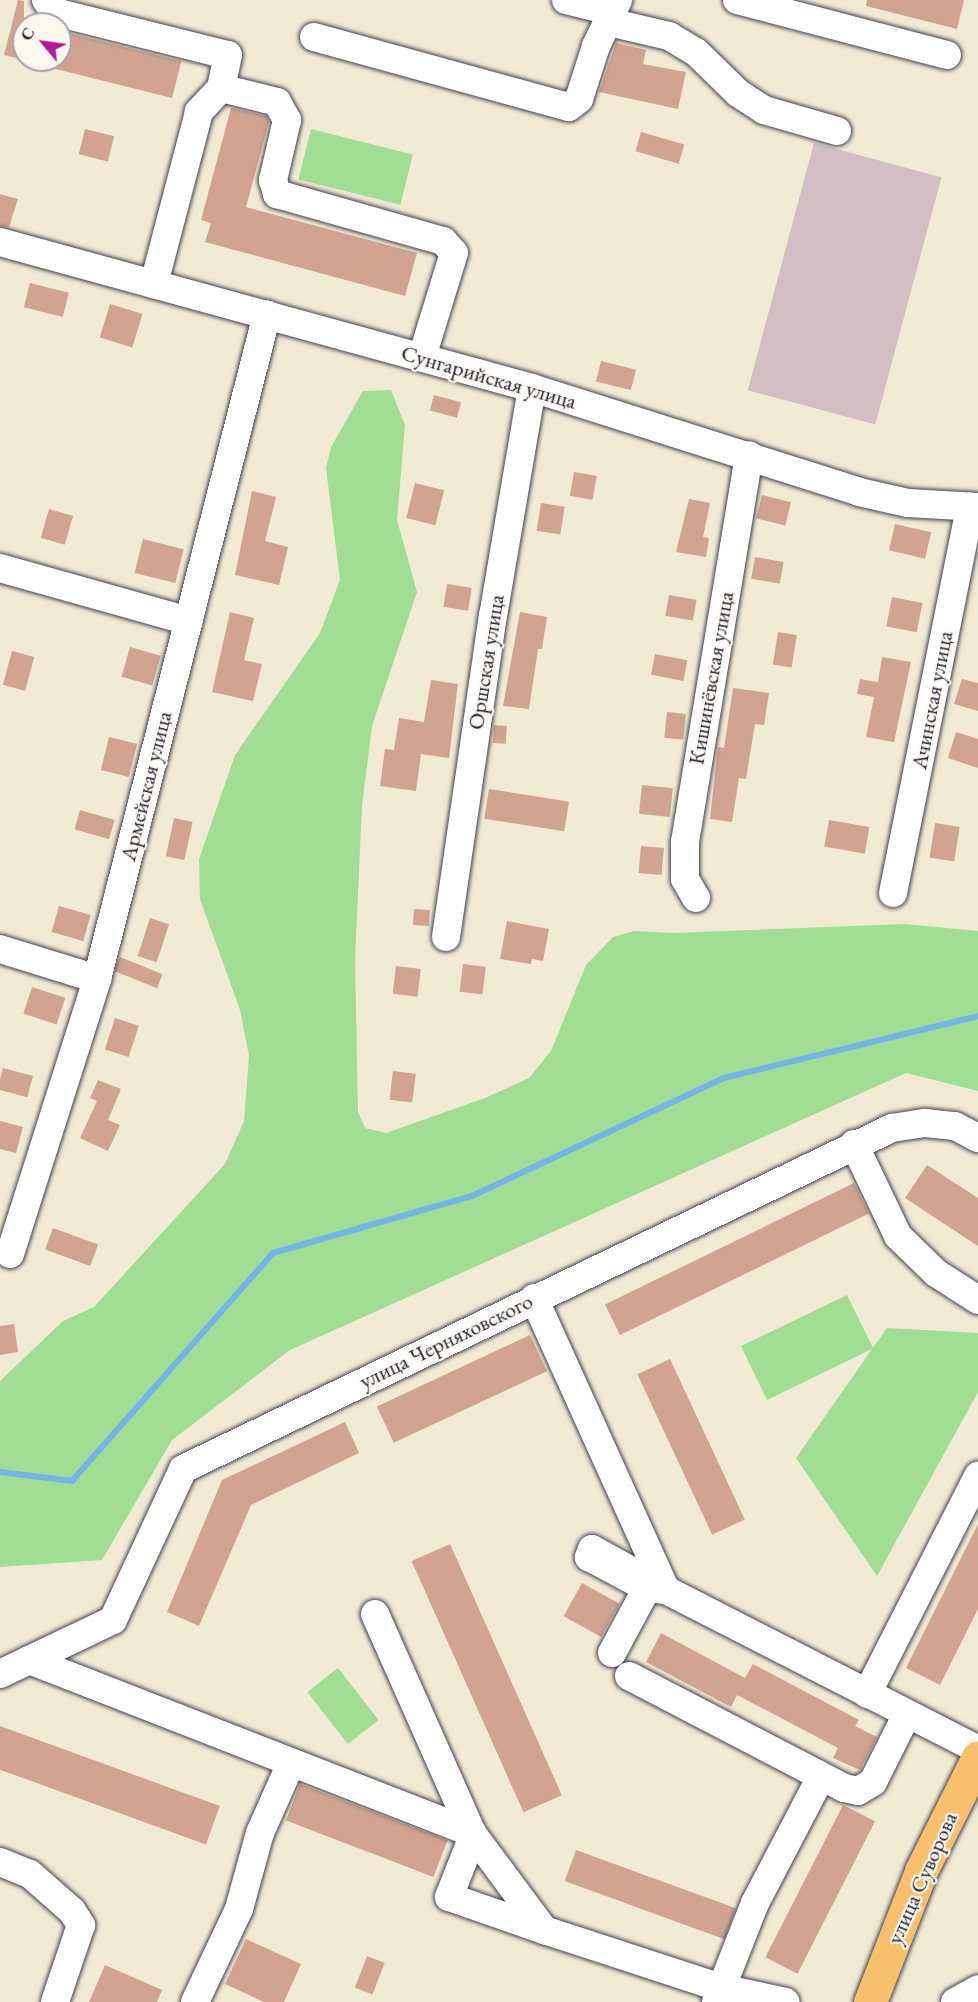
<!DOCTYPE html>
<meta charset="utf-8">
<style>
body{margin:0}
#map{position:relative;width:978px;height:2002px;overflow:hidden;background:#f2ebd4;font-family:"EB Garamond",serif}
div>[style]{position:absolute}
.industrial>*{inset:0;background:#d2bec3;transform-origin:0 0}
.green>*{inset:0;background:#9fde93;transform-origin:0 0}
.stream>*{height:6px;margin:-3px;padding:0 3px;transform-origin:3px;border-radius:3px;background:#76b3e9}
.building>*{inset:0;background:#d1a390;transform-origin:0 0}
.roads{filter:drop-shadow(0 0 2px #414052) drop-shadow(0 0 2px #414052)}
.minor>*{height:28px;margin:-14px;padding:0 14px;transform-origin:14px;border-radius:14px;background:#fff}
.major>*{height:33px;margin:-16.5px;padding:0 16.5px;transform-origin:16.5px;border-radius:16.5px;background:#f8bf6c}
span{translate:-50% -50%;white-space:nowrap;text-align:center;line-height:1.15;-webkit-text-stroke:4.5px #fbf7ec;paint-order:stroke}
.street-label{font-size:22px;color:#22223b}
.north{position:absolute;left:12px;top:12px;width:60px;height:60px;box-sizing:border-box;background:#fbf7ec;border:2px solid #a4a2a5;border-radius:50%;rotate:299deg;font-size:16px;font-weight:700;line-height:24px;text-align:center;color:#22223b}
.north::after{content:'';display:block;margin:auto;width:21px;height:27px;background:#b5179e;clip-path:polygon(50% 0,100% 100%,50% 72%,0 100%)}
</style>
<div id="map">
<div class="industrial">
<i style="left:814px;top:143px;width:132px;height:256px;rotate:15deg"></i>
</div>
<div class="green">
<i style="left:311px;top:129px;width:105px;height:52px;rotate:14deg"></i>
<i style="clip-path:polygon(391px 390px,405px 425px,397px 520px,417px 592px,372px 726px,362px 806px,355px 959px,358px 1112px,365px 1128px,386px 1133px,485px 1098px,529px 1078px,551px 1051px,586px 965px,613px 937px,634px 931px,673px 933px,904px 924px,978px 931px,978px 1091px,906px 1073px,290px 1350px,172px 1440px,102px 1560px,0 1567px,0 1381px,63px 1321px,94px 1307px,225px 1164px,244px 1121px,249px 1056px,240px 1010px,200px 899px,199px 859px,235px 755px,320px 633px,340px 580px,326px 468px,331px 447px,363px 391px)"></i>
<i style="clip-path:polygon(847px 1295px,873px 1348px,887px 1328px,978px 1333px,978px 1392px,877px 1576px,796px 1458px,872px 1349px,767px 1400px,741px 1346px)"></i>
<i style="left:338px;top:1668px;width:66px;height:39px;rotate:52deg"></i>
</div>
<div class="stream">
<i style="left:0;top:1472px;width:73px;rotate:7.1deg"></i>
<i style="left:72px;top:1481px;width:304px;rotate:-48.6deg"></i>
<i style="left:273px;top:1253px;width:207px;rotate:-16deg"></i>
<i style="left:472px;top:1196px;width:278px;rotate:-25.1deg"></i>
<i style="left:724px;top:1078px;width:261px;rotate:-13.7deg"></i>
</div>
<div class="building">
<i style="clip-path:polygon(18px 0,24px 1px,24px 60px,4px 55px)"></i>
<i style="clip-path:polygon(867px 0,964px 0,957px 29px,866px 6px)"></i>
<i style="left:60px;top:31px;width:125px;height:38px;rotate:14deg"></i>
<i style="clip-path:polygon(616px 43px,646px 50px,643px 64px,686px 72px,678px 109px,599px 92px)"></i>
<i style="clip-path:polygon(231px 108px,266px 116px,269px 122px,246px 207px,417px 253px,405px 296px,205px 242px,211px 223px,201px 220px)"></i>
<i style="left:85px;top:129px;width:30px;height:26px;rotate:14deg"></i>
<i style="left:641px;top:132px;width:45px;height:20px;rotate:16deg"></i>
<i style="clip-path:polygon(0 194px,18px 199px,9px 227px,0 226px)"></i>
<i style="left:30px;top:283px;width:40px;height:25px;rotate:14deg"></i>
<i style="left:110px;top:304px;width:34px;height:35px;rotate:17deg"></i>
<i style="left:601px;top:361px;width:36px;height:21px;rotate:14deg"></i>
<i style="left:434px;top:395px;width:28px;height:16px;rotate:15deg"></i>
<i style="left:574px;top:472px;width:23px;height:24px;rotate:10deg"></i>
<i style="left:415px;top:483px;width:30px;height:36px;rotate:14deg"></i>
<i style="clip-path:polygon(252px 491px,276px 497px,265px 541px,288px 547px,279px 585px,235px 575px)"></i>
<i style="left:762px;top:495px;width:30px;height:24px;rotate:14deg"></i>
<i style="clip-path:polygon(689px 499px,710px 503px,703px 537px,709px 538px,706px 557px,676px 552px)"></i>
<i style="left:541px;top:503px;width:24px;height:28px;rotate:9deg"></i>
<i style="left:49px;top:509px;width:25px;height:30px;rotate:16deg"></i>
<i style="left:895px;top:524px;width:37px;height:27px;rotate:13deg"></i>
<i style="left:143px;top:539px;width:42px;height:35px;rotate:14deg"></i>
<i style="left:755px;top:557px;width:29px;height:22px;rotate:10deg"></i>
<i style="left:447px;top:584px;width:25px;height:23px;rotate:9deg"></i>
<i style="left:669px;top:595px;width:28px;height:21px;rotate:10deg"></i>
<i style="left:892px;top:597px;width:31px;height:30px;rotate:11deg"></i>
<i style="clip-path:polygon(230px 612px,254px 618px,244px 660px,262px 664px,253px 701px,212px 692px)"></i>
<i style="clip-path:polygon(520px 612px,547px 617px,542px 649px,538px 649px,529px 709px,503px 706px)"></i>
<i style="left:778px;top:632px;width:19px;height:33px;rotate:9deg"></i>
<i style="left:130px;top:647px;width:32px;height:31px;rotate:16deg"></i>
<i style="left:12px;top:651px;width:23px;height:35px;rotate:15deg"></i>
<i style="left:655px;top:654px;width:33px;height:21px;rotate:11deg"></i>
<i style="clip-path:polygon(882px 657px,911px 662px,894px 742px,866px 737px,874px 697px,857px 694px,860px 679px,878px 682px)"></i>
<i style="clip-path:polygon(962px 679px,978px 683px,978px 711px,954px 704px)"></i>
<i style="clip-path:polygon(431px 680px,458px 684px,449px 758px,421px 754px,416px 791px,380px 786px,385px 749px,394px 750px,399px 718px,424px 722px)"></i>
<i style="clip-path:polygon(733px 688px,769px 693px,764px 725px,755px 724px,746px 779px,739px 778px,732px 822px,710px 819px,718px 747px,724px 748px)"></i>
<i style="left:667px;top:712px;width:19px;height:26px;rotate:6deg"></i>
<i style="left:494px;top:725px;width:13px;height:18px;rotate:4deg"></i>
<i style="clip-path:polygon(956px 732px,978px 739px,978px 768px,948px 758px)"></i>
<i style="left:109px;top:737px;width:29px;height:34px;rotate:14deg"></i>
<i style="left:642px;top:785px;width:31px;height:29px;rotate:6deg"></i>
<i style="left:489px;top:789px;width:81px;height:30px;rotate:9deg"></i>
<i style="left:80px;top:810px;width:36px;height:20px;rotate:16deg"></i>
<i style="left:174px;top:818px;width:19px;height:39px;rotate:12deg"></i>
<i style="left:829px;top:820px;width:41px;height:27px;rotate:10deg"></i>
<i style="left:935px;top:823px;width:25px;height:35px;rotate:9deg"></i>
<i style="left:641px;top:846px;width:23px;height:27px;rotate:5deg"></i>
<i style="left:59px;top:906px;width:33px;height:27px;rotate:16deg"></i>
<i style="left:414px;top:909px;width:16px;height:16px;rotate:4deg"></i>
<i style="left:150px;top:918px;width:20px;height:40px;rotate:18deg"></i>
<i style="clip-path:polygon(507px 921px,549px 929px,543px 961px,532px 959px,531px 964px,500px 959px)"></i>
<i style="left:120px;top:957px;width:46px;height:15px;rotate:22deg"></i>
<i style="left:463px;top:964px;width:23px;height:28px;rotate:7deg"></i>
<i style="left:396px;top:966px;width:25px;height:28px;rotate:7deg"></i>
<i style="left:32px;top:987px;width:35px;height:28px;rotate:18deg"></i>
<i style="left:115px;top:1018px;width:25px;height:33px;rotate:18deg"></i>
<i style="left:3px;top:1068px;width:31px;height:22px;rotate:15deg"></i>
<i style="left:393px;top:1071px;width:23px;height:29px;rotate:7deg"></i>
<i style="clip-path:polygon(98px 1080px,121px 1089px,108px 1120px,120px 1125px,108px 1151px,80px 1138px,97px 1101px,90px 1098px)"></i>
<i style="clip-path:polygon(0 1121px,23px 1127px,16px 1153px,0 1149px)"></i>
<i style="clip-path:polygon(927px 1165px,978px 1198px,978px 1246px,905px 1198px)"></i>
<i style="left:854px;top:1183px;width:34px;height:277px;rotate:64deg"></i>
<i style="left:53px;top:1228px;width:48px;height:23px;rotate:20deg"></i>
<i style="clip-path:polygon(14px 1324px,18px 1352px,0 1355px,0 1326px)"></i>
<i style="left:530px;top:1335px;width:40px;height:169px;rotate:65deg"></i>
<i style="left:670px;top:1359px;width:177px;height:36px;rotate:65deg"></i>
<i style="clip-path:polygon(345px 1422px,359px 1453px,251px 1505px,199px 1626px,167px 1612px,222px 1480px)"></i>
<i style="clip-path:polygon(978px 1524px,978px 1609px,940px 1685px,906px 1668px)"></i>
<i style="left:450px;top:1544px;width:275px;height:42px;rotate:66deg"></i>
<i style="left:582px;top:1583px;width:43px;height:38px;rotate:29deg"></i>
<i style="clip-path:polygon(661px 1633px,745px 1678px,753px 1664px,859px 1720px,855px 1726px,877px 1737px,860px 1770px,833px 1758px,838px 1748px,737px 1695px,731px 1707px,646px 1662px)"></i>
<i style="left:0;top:1726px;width:234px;height:41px;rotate:20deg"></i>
<i style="left:300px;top:1784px;width:158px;height:39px;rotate:21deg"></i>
<i style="left:843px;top:1805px;width:36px;height:171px;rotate:27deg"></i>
<i style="left:576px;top:1850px;width:170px;height:33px;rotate:20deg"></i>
<i style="clip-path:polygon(246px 1939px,301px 1964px,284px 2002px,264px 2002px,225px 1984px)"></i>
<i style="left:367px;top:1956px;width:19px;height:34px;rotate:21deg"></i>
<i style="clip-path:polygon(105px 1965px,162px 1990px,157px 2002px,89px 2002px)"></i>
</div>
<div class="roads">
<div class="minor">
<i style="left:46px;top:0;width:15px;rotate:53deg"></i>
<i style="left:55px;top:12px;width:178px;rotate:14deg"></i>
<i style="left:228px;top:55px;width:34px;rotate:102deg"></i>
<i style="left:221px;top:88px;width:33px;rotate:133deg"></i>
<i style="left:199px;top:112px;width:178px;rotate:104.7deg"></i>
<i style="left:566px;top:0;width:49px;rotate:14deg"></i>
<i style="left:737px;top:0;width:217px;rotate:14.7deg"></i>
<i style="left:609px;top:22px;width:62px;rotate:13.1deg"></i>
<i style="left:669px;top:36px;width:31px;rotate:31deg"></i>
<i style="left:696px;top:52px;width:59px;rotate:44.3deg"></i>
<i style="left:738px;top:93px;width:31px;rotate:33deg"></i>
<i style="left:764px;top:110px;width:76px;rotate:16deg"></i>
<i style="left:314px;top:37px;width:264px;rotate:15.4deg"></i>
<i style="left:569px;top:107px;width:13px;rotate:-39deg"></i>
<i style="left:579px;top:99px;width:56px;rotate:-72.2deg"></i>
<i style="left:596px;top:46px;width:51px;rotate:-64.4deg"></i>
<i style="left:221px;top:88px;width:58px;rotate:14deg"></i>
<i style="left:277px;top:102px;width:21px;rotate:61deg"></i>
<i style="left:287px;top:120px;width:62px;rotate:103.1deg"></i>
<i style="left:273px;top:180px;width:15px;rotate:74deg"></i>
<i style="left:277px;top:194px;width:173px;rotate:15.8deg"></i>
<i style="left:443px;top:241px;width:16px;rotate:47deg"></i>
<i style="left:454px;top:253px;width:109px;rotate:107.1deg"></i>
<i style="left:0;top:242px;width:552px;rotate:15.35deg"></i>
<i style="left:532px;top:388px;width:343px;rotate:17.6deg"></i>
<i style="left:859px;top:492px;width:50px;rotate:12.7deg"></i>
<i style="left:908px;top:503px;width:70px;rotate:3.3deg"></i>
<i style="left:0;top:568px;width:196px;rotate:15.7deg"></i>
<i style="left:893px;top:893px;width:394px;rotate:-78.7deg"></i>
<i style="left:696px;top:898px;width:22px;rotate:-120deg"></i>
<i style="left:685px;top:879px;width:37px;rotate:-90deg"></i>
<i style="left:685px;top:842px;width:392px;rotate:-80.6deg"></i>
<i style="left:446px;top:937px;width:324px;rotate:-81.7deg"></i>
<i style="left:493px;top:616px;width:231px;rotate:-80.3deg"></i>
<i style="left:0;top:949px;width:102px;rotate:17.2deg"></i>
<i style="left:854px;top:1144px;width:102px;rotate:64.4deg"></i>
<i style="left:898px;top:1236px;width:53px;rotate:44.2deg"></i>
<i style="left:936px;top:1273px;width:50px;rotate:32.7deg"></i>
<i style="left:10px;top:1254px;width:288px;rotate:-72.4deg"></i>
<i style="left:97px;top:979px;width:686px;rotate:-75.66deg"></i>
<i style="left:534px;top:1298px;width:320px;rotate:65.7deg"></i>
<i style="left:666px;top:1590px;width:351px;rotate:27.1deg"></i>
<i style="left:375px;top:1614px;width:240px;rotate:66.1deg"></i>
<i style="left:612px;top:1653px;width:74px;rotate:-61.7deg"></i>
<i style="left:647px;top:1588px;width:8px;rotate:-83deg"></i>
<i style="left:648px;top:1580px;width:64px;rotate:-151deg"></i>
<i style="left:592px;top:1549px;width:9px;rotate:111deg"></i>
<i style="left:589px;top:1557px;width:66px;rotate:28.1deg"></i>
<i style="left:647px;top:1588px;width:19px;rotate:6deg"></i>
<i style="left:29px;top:1660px;width:476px;rotate:21.3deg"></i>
<i style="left:472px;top:1833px;width:121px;rotate:53.4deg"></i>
<i style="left:544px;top:1930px;width:186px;rotate:18.1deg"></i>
<i style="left:721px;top:1988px;width:66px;rotate:12.2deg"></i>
<i style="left:0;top:1674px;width:125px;rotate:-25.5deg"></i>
<i style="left:113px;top:1620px;width:166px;rotate:-65.1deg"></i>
<i style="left:183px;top:1469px;width:787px;rotate:-25.69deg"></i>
<i style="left:892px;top:1128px;width:33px;rotate:-9deg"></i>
<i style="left:925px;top:1123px;width:30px;rotate:6deg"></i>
<i style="left:955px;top:1126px;width:26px;rotate:28deg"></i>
<i style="left:629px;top:1676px;width:242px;rotate:27.5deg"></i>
<i style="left:844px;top:1788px;width:14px;rotate:12deg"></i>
<i style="left:858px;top:1791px;width:17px;rotate:-31deg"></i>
<i style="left:873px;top:1782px;width:76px;rotate:-63.4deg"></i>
<i style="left:867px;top:1694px;width:245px;rotate:-63deg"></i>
<i style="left:477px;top:1841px;width:9px;rotate:148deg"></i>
<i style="left:469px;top:1846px;width:55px;rotate:111.4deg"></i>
<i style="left:449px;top:1897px;width:101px;rotate:19.2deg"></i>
<i style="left:0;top:1862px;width:32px;rotate:22deg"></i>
<i style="left:30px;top:1874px;width:56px;rotate:41.4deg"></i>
<i style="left:72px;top:1911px;width:17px;rotate:57deg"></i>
<i style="left:81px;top:1925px;width:81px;rotate:108.7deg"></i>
<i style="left:195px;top:2002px;width:103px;rotate:-64.7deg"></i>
<i style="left:239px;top:1909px;width:79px;rotate:-74.6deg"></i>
<i style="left:260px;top:1833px;width:77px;rotate:-66.1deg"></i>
<i style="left:716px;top:2002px;width:106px;rotate:-68.5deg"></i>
<i style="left:755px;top:1903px;width:142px;rotate:-62.4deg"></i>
<i style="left:955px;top:2002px;width:26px;rotate:-29deg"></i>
</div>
<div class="major">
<i style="left:870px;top:2002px;width:141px;rotate:-68.7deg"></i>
<i style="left:921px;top:1871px;width:127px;rotate:-63.4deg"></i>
</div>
</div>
<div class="street-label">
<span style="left:489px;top:377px;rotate:16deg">Сунгарийская улица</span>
<span style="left:486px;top:662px;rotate:-81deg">Оршская улица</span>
<span style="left:711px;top:678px;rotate:-80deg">Кишинёвская улица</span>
<span style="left:932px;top:700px;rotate:-79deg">Ачинская улица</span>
<span style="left:146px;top:786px;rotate:-76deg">Армейская улица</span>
<span style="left:446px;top:1341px;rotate:-26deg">улица Черняховского</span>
<span style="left:922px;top:1878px;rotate:-66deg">улица Суворова</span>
</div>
<div class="north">С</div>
</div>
